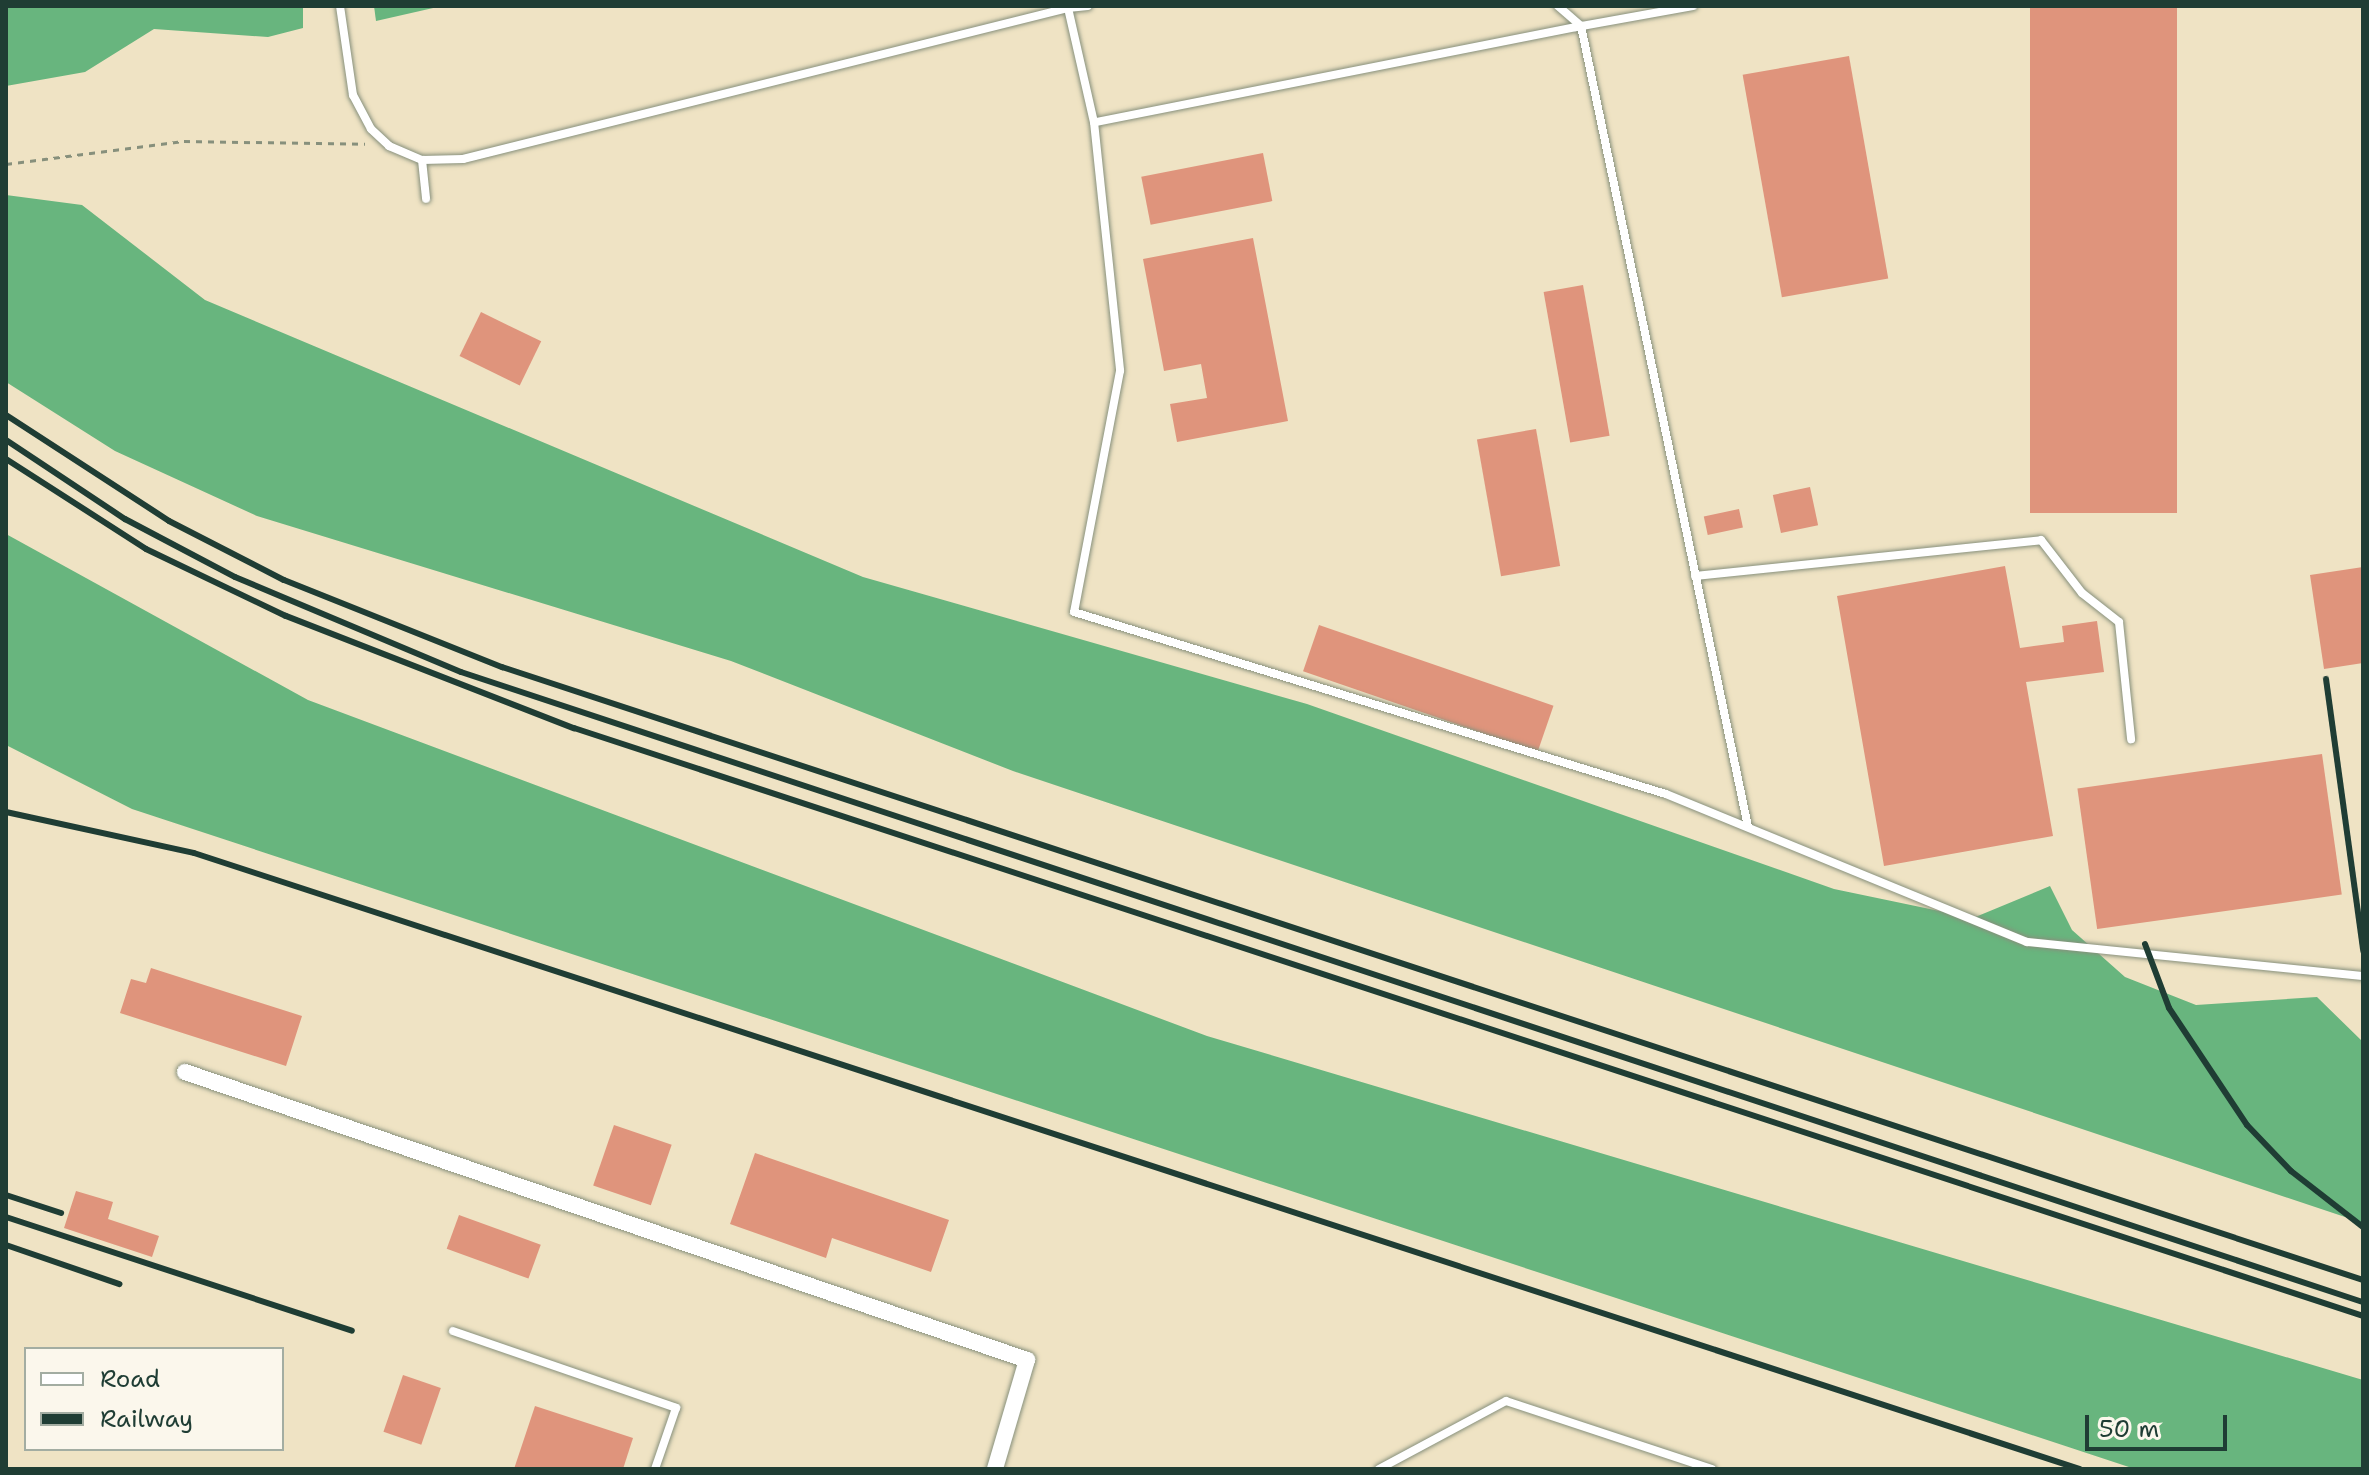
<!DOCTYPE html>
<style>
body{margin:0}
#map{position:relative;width:2369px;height:1475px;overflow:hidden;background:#efe3c4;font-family:"Shantell Sans",sans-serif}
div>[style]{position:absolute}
.forest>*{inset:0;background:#68b57e}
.building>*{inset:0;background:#df947c;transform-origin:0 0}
.path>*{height:3px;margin-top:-1.5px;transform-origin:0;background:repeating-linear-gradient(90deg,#87907c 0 6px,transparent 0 12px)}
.roads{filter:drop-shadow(0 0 2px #87907c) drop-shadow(0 0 2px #87907c)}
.service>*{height:8px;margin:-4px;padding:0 4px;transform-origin:4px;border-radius:4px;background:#fff}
.minor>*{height:16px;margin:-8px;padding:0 8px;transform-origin:8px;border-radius:8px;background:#fff}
.rail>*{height:6px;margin:-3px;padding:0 3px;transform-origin:3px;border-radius:3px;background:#1f3d34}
span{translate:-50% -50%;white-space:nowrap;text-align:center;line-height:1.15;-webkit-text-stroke:6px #fbf7ec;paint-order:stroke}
.frame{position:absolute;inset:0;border:8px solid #1f3d34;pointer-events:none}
.legend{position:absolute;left:24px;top:1347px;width:260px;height:104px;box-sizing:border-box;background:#fbf7ec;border:2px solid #a3ada2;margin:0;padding:10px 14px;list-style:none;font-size:24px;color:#1f3d34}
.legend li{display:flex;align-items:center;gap:16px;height:40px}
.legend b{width:40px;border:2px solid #a3ada2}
.scale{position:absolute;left:2085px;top:1415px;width:142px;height:36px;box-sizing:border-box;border:4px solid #1f3d34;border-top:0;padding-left:10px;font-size:24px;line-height:28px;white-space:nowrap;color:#1f3d34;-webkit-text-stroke:6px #fbf7ec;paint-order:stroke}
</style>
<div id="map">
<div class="forest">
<i style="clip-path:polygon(6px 6px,303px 6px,303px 28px,268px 37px,154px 29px,85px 72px,6px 86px)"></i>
<i style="clip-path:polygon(374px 6px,442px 6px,376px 21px)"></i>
<i style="clip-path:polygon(6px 195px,82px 205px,205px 300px,863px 577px,1307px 704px,1834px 889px,1973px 918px,2050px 886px,2072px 930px,2125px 977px,2196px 1005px,2317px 997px,2363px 1042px,2363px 1223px,1013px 771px,731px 661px,257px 516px,115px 451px,6px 382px)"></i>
<i style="clip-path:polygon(6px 534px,308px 700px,1207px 1036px,2363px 1380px,2363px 1469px,2135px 1469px,132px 809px,6px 745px)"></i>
</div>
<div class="building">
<i style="left:2030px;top:6px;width:147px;height:507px"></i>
<i style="left:1849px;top:56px;width:226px;height:108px;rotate:80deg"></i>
<i style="left:1263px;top:153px;width:49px;height:124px;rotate:79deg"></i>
<i style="clip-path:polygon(1253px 238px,1288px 421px,1177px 442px,1170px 404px,1207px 398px,1201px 364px,1164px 371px,1143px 259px)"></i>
<i style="left:1583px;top:285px;width:153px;height:40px;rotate:80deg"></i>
<i style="left:481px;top:312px;width:67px;height:49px;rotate:26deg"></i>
<i style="left:1536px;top:429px;width:139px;height:60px;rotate:80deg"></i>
<i style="left:1810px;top:487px;width:39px;height:38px;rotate:78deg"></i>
<i style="left:1739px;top:509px;width:19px;height:36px;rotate:78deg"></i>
<i style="clip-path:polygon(2005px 566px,2020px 648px,2064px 642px,2062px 626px,2097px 621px,2104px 672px,2026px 682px,2053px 836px,1884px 866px,1837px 596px)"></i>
<i style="clip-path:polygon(2363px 567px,2363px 663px,2324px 669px,2310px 575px)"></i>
<i style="left:1319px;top:625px;width:248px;height:49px;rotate:19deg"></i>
<i style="left:2322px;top:754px;width:142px;height:247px;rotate:82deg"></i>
<i style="clip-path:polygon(151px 968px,302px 1016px,286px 1066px,120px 1013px,131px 979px,146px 983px)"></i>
<i style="left:614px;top:1125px;width:61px;height:64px;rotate:19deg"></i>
<i style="clip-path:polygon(755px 1153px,949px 1220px,931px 1272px,832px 1238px,826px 1258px,730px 1224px)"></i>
<i style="clip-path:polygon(76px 1191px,113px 1202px,108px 1219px,159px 1236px,152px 1257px,64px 1228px)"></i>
<i style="left:459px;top:1215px;width:87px;height:36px;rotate:20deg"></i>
<i style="left:403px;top:1375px;width:40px;height:60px;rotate:19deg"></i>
<i style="clip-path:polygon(535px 1406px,633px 1438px,623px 1469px,514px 1469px)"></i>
</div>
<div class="path">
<i style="left:6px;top:164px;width:179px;rotate:-7.4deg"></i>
<i style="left:184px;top:141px;width:181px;rotate:0.9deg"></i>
</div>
<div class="roads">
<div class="service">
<i style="left:340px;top:6px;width:90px;rotate:81.7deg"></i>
<i style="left:353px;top:95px;width:38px;rotate:62deg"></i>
<i style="left:371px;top:129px;width:25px;rotate:43deg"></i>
<i style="left:389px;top:146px;width:36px;rotate:23deg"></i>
<i style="left:422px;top:160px;width:41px;rotate:-1.4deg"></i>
<i style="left:463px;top:159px;width:624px;rotate:-14.01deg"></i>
<i style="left:1068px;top:8px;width:117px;rotate:77.2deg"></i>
<i style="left:1558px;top:6px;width:30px;rotate:41deg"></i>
<i style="left:1581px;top:26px;width:818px;rotate:78.22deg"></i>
<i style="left:1068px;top:8px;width:20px;rotate:-6deg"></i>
<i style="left:1581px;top:26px;width:496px;rotate:168.8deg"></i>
<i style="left:1094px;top:122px;width:250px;rotate:84deg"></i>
<i style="left:1120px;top:371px;width:245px;rotate:100.8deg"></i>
<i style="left:1074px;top:612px;width:619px;rotate:17.09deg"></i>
<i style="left:1666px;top:794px;width:390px;rotate:22.3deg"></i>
<i style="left:2027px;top:942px;width:338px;rotate:5.8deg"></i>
<i style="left:1576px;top:27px;width:119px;rotate:-10.2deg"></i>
<i style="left:422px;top:160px;width:39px;rotate:84deg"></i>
<i style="left:1695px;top:576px;width:348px;rotate:-5.9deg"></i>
<i style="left:2041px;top:540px;width:67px;rotate:52.3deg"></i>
<i style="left:2082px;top:593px;width:47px;rotate:38.1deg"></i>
<i style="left:2119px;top:622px;width:118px;rotate:84.1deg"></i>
<i style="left:453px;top:1331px;width:236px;rotate:19deg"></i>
<i style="left:676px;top:1408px;width:65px;rotate:109deg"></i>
<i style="left:1379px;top:1469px;width:144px;rotate:-28.2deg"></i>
<i style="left:1506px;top:1401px;width:217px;rotate:18.3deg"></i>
</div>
<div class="minor">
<i style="left:185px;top:1072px;width:890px;rotate:18.88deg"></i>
<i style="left:1027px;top:1360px;width:114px;rotate:106.4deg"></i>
</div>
</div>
<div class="rail">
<i style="left:6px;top:415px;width:194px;rotate:33deg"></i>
<i style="left:169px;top:521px;width:129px;rotate:27.2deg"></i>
<i style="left:284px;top:580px;width:235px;rotate:21.8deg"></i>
<i style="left:502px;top:667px;width:1959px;rotate:18.23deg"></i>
<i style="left:6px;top:440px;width:143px;rotate:33.6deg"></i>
<i style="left:125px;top:519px;width:124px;rotate:27.8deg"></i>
<i style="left:235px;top:577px;width:245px;rotate:22.8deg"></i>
<i style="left:461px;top:672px;width:2004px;rotate:18.33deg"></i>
<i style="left:6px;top:459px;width:166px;rotate:32.7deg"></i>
<i style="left:146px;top:549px;width:155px;rotate:25.6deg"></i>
<i style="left:286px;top:616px;width:309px;rotate:21.3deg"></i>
<i style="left:574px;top:728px;width:1883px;rotate:18.19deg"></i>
<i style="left:2326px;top:679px;width:274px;rotate:82.2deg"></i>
<i style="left:6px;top:812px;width:192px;rotate:12.3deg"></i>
<i style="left:194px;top:853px;width:1984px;rotate:18.09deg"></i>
<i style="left:2145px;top:944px;width:68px;rotate:69.4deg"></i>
<i style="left:2169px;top:1008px;width:141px;rotate:56.3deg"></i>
<i style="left:2247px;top:1125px;width:64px;rotate:46.3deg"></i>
<i style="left:2291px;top:1171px;width:91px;rotate:37.9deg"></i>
<i style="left:6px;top:1195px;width:58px;rotate:18.1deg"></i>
<i style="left:6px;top:1217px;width:364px;rotate:18.2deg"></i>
<i style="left:6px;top:1245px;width:120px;rotate:19deg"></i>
</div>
<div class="frame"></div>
<ul class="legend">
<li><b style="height:10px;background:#fff"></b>Road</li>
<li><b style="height:10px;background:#1f3d34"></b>Railway</li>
</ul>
<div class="scale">50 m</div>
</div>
